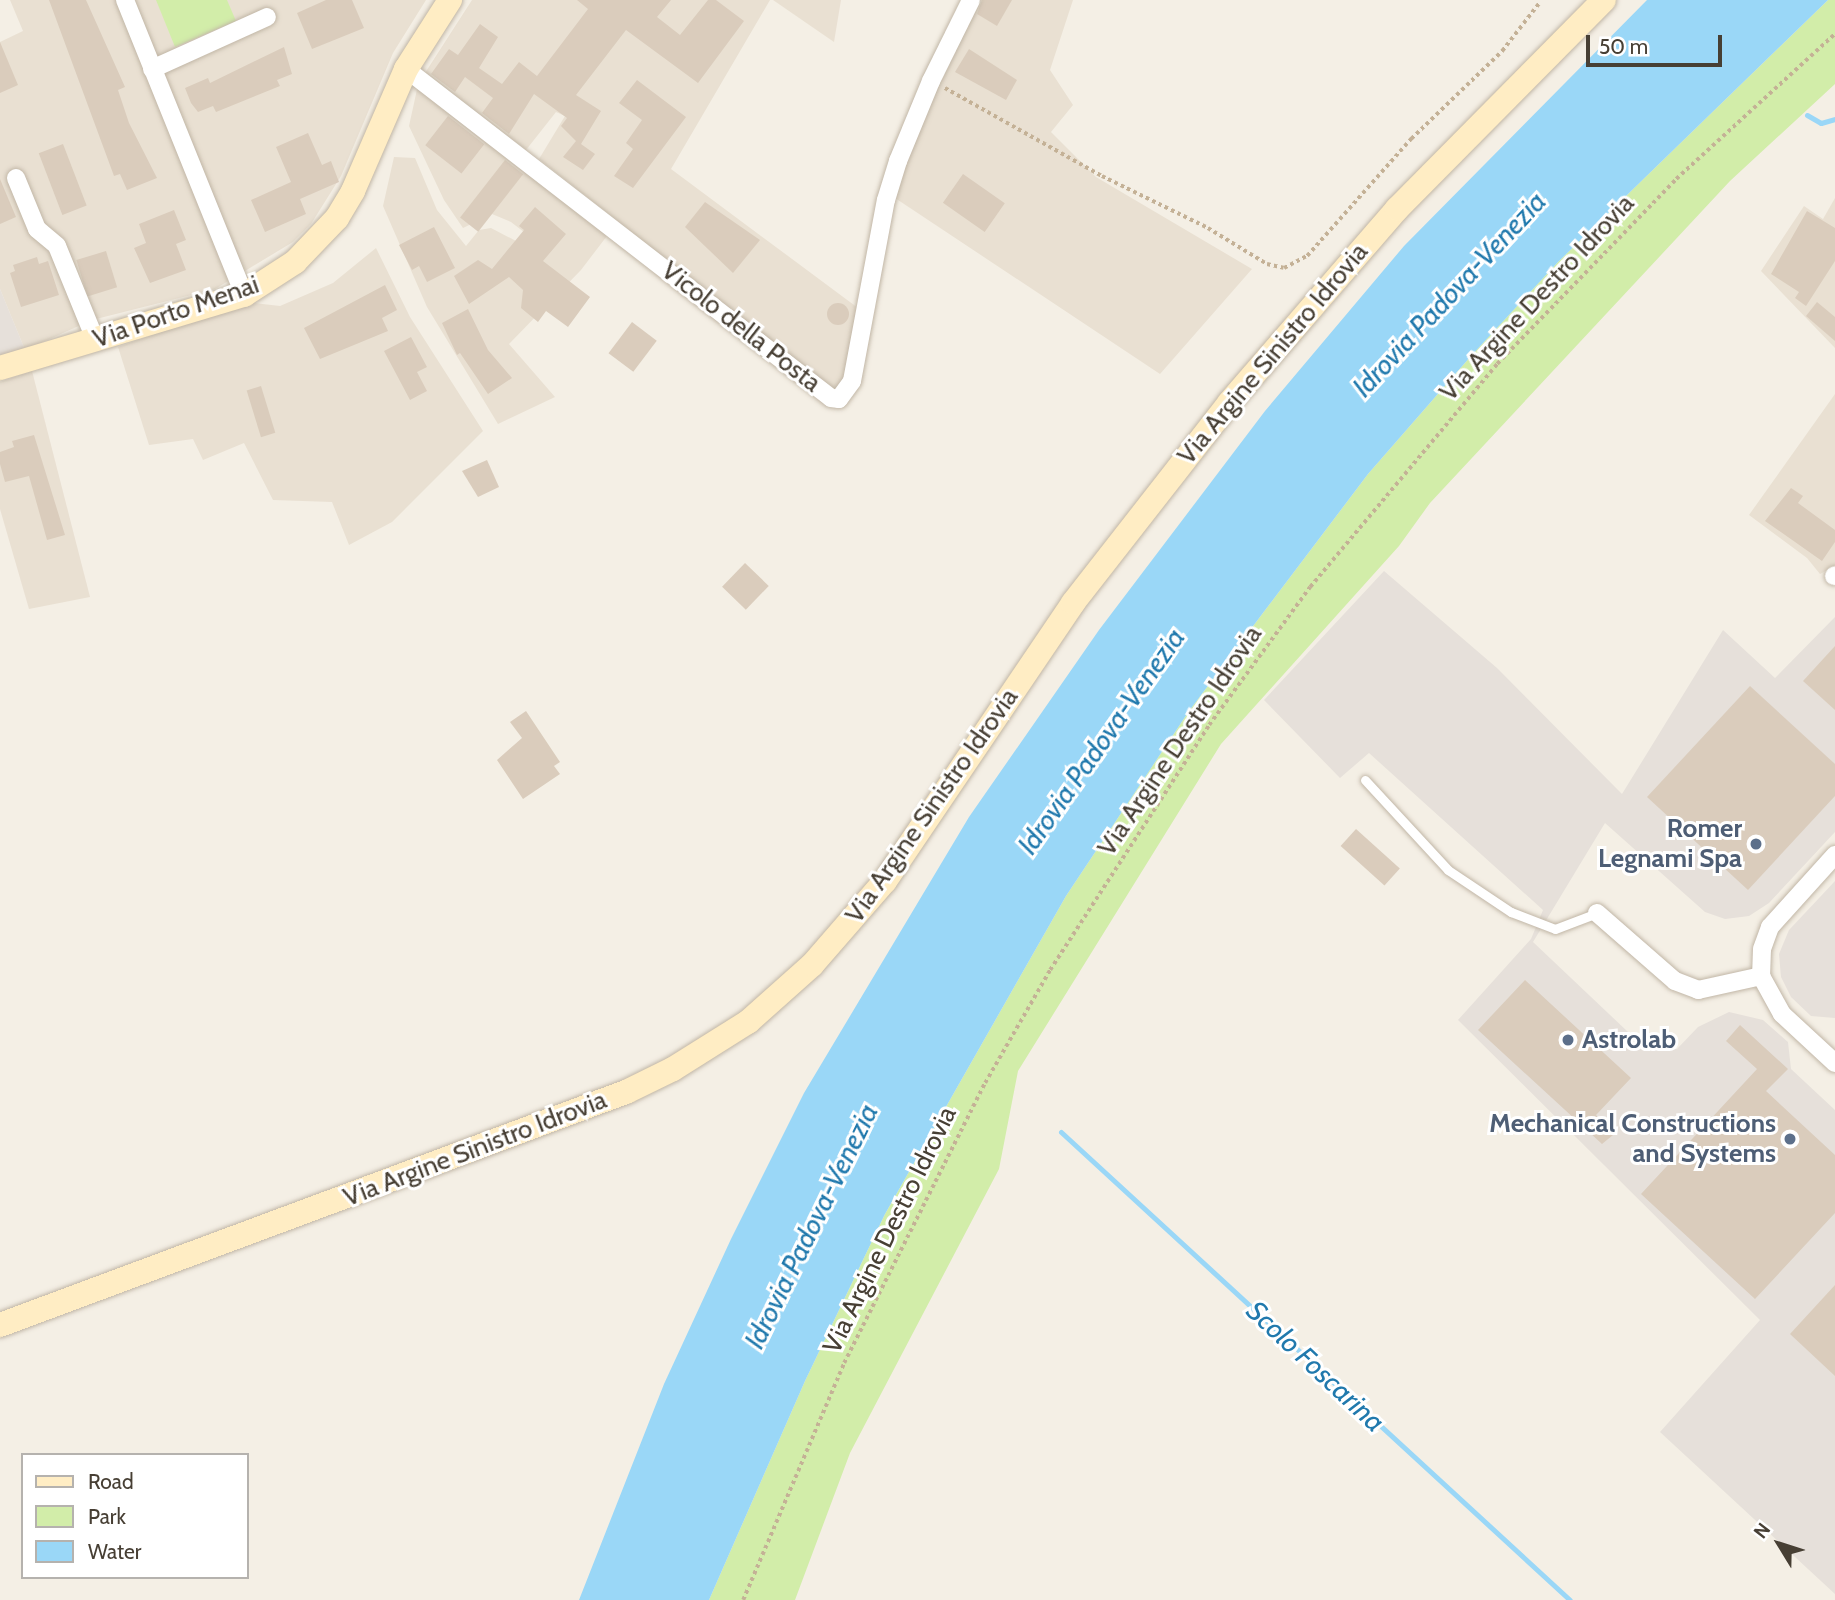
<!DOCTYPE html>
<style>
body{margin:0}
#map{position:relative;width:1835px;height:1600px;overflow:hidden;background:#f4efe5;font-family:Cabin,sans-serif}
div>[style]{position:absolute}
.residential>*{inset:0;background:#e9e0d2}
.industrial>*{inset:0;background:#e6e0da}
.green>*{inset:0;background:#d2eda9}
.water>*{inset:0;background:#9ad7f7}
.stream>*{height:5px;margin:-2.5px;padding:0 2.5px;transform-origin:2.5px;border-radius:2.5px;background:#9ad7f7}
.building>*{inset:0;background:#daccbc;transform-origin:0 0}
.round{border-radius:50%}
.path>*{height:3.5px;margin-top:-1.75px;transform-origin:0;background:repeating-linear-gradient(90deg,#c4b196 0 3.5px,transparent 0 7px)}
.roads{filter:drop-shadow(0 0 2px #c1b6a6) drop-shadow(0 0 2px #c1b6a6)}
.lane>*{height:9px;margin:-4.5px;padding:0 4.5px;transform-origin:4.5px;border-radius:4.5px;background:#fff}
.street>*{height:18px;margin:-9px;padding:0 9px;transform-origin:9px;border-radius:9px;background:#fff}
.secondary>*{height:24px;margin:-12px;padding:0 12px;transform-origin:12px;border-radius:12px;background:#ffedc4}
.dots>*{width:19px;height:19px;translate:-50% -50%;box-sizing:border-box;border:4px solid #fff;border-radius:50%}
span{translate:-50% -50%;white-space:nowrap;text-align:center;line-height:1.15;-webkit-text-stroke:6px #fff;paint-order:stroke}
.street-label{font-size:26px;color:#473f34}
.service-label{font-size:26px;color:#4e5e75;font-weight:700}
.right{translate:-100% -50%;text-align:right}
.left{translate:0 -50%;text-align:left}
.water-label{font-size:28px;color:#2079ad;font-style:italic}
.legend{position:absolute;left:21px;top:1453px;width:228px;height:126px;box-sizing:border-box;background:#fff;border:2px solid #b5b2ae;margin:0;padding:9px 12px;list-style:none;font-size:21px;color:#473f34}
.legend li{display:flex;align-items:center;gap:14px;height:35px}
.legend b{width:35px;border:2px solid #b5b2ae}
.north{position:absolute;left:1744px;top:1509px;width:70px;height:70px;-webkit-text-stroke:5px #fff;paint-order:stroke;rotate:308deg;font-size:19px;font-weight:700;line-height:28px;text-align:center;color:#473f34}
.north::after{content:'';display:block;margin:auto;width:24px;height:32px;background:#473f34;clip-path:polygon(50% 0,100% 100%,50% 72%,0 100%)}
.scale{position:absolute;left:1586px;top:35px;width:136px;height:32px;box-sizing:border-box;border:4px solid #473f34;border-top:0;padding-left:9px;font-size:21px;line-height:24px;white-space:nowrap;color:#473f34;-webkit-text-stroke:5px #fff;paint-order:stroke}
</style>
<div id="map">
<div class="residential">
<i style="clip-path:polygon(10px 0,426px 0,393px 53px,341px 176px,311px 224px,293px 242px,215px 289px,92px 320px,25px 350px,0 289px,0 42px,23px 31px)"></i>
<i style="clip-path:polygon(472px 0,770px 0,671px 169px,858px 308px,845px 383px,839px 390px,829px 388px,539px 159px,565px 116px,556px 112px,526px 150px,425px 73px)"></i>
<i style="clip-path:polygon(773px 0,841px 0,834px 42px)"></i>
<i style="clip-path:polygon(975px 0,1073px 0,1050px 70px,1073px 105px,1051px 132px,1096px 177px,1252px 269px,1160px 374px,892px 196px)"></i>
<i style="clip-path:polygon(418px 85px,610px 232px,581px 270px,509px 344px,555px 397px,498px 424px,427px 307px,383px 206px,394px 157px,415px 158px,437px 210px,466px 246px,479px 230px,491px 228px,537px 252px,542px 246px,511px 222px,492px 214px,463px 228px,444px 200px,409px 126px)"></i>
<i style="clip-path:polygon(1835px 198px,1835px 348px,1761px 271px,1804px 206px,1823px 219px)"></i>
<i style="clip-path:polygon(376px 248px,410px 317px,483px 431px,392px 522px,349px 545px,332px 502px,273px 500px,244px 443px,203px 460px,193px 439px,149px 445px,118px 347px,245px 302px,280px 306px,333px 283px)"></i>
<i style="clip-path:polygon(32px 371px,90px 597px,29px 609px,0 509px,0 382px)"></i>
<i style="clip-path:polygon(1835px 394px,1835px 566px,1820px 574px,1807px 558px,1749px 515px)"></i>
</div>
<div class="industrial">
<i style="clip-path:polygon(0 289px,25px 350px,0 357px)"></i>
<i style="clip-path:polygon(1384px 571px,1497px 668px,1622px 794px,1723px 630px,1775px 678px,1835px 617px,1835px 832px,1769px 903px,1749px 916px,1725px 919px,1705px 912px,1605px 823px,1533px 942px,1646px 1049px,1677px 1049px,1698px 1027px,1729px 1012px,1763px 1020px,1788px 1042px,1791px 1069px,1835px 1110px,1835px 1594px,1660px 1432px,1760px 1320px,1458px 1020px,1531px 939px,1543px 910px,1369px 753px,1340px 778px,1264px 700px)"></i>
<i style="clip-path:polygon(1835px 881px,1835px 1018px,1811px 1016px,1791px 997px,1781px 977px,1779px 954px,1789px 930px)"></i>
</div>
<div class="green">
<i style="clip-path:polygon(156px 0,227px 0,236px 21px,175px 47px)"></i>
<i style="clip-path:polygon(1828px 0,1835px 0,1835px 84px,1730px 181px,1430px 503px,1399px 546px,1221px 744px,1018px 1071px,999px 1169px,850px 1453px,795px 1600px,709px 1600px,805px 1381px,885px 1214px,1066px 896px,1189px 711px,1368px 474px,1471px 356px,1558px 262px)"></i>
</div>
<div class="water">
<i style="clip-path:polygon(1647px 0,1828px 0,1558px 262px,1471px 356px,1368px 474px,1189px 711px,1066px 896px,885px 1214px,805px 1381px,709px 1600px,579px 1600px,664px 1384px,731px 1239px,804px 1093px,969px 817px,1099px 630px,1265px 411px,1404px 246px)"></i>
</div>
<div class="stream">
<i style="left:1807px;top:115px;width:16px;rotate:30deg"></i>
<i style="left:1821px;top:123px;width:15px;rotate:-16deg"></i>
<i style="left:1061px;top:1132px;width:691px;rotate:42.6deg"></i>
</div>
<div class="building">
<i style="clip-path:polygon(49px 0,86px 0,125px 87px,118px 90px,129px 123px,157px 178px,127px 190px,120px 174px,114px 176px)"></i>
<i style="clip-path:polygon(326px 0,352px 0,364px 28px,312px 49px,297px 13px)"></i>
<i style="clip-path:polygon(577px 0,671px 0,657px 17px,680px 35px,708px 0,716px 0,744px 21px,698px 83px,626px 30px,576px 95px,601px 111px,581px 144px,595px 154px,583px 170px,563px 157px,576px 141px,561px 126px,567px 118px,534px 94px,509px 134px,482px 113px,493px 98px,465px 77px,455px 92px,431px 74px,449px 49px,458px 55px,480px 24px,498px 37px,479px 68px,502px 84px,519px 62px,537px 76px,588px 9px)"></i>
<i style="clip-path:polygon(982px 0,1012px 0,997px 26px,977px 14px)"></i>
<i style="clip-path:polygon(0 42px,18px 85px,0 93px)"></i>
<i style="clip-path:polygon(284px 47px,292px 74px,277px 80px,280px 86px,216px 112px,213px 106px,198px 112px,191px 103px,185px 88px,208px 78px,210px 83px)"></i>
<i style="clip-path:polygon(969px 49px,1017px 80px,1006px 100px,955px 72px)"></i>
<i style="clip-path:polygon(637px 80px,686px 117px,633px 188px,614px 176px,633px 149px,626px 143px,642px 120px,619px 103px)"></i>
<i style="left:448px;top:116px;width:46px;height:37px;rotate:38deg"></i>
<i style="clip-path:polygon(308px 133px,322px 165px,331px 161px,339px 182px,300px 199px,306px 214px,265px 232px,251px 200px,291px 182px,276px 147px)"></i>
<i style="left:63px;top:144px;width:66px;height:26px;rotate:69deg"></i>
<i style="left:505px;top:160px;width:23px;height:73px;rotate:38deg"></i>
<i style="left:963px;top:174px;width:51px;height:35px;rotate:35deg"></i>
<i style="clip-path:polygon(0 179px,16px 217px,0 224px)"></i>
<i style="clip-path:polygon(705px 202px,760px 240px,733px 273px,685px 227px)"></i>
<i style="clip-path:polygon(535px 207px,566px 234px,543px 261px,590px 297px,568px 327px,546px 311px,538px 322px,521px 308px,523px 290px,509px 277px,469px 304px,454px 276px,478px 260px,492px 269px,524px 230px,519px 226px)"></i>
<i style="clip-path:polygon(174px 210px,186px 240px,176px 244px,186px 270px,150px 283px,134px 248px,146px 243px,139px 224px)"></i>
<i style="clip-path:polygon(1807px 211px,1835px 228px,1835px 261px,1806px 306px,1795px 298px,1799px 292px,1771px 274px)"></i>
<i style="clip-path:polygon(434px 227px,455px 268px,427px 282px,419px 266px,412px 270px,399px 245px)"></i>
<i style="left:106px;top:251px;width:38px;height:31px;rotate:73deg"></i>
<i style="clip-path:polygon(37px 257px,39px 264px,48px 261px,59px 295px,21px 307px,10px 273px,15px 271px,13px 265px)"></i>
<i style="clip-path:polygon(385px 285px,397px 310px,382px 318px,388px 331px,320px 359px,304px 328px)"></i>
<i style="clip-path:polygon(1817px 302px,1835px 317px,1835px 341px,1806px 316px)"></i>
<i class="round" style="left:827px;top:303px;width:22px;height:22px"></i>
<i style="clip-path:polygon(468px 309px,488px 350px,512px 378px,488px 394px,460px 353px,457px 355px,442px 323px)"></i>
<i style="left:632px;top:322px;width:31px;height:39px;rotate:37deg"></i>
<i style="clip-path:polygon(411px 337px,427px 367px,417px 372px,427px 391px,410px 400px,384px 351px)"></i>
<i style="left:261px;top:386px;width:49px;height:15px;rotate:73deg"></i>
<i style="clip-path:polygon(34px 435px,65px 535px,47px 540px,29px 476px,5px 482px,0 464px,0 452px,14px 447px,12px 441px)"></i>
<i style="clip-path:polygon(487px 460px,499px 487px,478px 497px,462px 471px)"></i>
<i style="clip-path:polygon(1791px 488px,1803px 496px,1798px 503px,1835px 530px,1835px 542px,1822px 561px,1765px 521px)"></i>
<i style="left:745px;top:563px;width:33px;height:33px;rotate:44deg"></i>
<i style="clip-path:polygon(1835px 646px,1835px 710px,1803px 681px)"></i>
<i style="clip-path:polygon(1750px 686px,1835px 764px,1835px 796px,1748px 890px,1647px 797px)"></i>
<i style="clip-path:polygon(526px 711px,560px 762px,554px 766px,560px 774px,523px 799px,497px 760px,522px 738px,510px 722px)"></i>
<i style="left:1356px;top:829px;width:59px;height:23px;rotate:42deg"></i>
<i style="clip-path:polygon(1525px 980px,1631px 1078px,1596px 1115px,1613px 1135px,1602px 1144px,1478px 1030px)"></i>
<i style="clip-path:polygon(1740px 1025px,1788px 1069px,1766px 1091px,1835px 1155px,1835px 1213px,1755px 1299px,1641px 1194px,1757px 1069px,1726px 1041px)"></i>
<i style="clip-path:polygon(1835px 1285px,1835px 1376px,1790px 1334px)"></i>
</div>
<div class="path">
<i style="left:945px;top:88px;width:180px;rotate:29.3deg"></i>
<i style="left:1102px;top:176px;width:118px;rotate:26.1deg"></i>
<i style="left:1208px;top:228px;width:69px;rotate:31.4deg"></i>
<i style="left:1267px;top:264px;width:17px;rotate:13deg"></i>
<i style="left:1284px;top:268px;width:26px;rotate:-28deg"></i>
<i style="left:1307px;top:256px;width:157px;rotate:-48.4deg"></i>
<i style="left:1411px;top:139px;width:127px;rotate:-44deg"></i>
<i style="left:1502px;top:51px;width:62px;rotate:-52.2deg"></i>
<i style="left:743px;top:1600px;width:258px;rotate:-66.9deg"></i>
<i style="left:844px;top:1363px;width:313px;rotate:-63.3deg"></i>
<i style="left:985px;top:1083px;width:130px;rotate:-60.1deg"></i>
<i style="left:1050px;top:970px;width:292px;rotate:-57deg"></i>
<i style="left:1209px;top:725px;width:171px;rotate:-53.8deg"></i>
<i style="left:1310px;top:587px;width:291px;rotate:-50deg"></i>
<i style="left:1497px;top:364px;width:257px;rotate:-45.9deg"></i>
<i style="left:1676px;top:179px;width:215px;rotate:-42.4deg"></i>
</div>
<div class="roads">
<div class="lane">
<i style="left:1365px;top:780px;width:122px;rotate:47.3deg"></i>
<i style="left:1448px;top:870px;width:76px;rotate:33.7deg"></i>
<i style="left:1511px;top:912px;width:47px;rotate:21.1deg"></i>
<i style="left:1555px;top:929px;width:45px;rotate:-20.9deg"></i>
</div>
<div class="street">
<i style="left:125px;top:0;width:318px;rotate:68deg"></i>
<i style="left:152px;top:69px;width:126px;rotate:-24.3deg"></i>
<i style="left:406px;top:69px;width:537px;rotate:37.74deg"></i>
<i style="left:831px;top:398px;width:8px;rotate:7deg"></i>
<i style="left:839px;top:399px;width:22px;rotate:-54deg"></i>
<i style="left:852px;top:381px;width:184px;rotate:-79.4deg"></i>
<i style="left:886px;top:200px;width:41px;rotate:-72.9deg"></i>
<i style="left:898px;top:161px;width:87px;rotate:-67.6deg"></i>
<i style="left:931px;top:81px;width:90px;rotate:-63.7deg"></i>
<i style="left:16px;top:178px;width:55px;rotate:67.6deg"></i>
<i style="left:37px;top:229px;width:26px;rotate:40deg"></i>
<i style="left:57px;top:246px;width:100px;rotate:67.8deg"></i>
<i style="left:1834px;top:576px;width:1px;rotate:-45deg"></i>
<i style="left:1835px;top:855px;width:97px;rotate:132.1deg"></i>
<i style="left:1770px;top:927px;width:23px;rotate:110deg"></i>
<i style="left:1762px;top:949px;width:27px;rotate:92deg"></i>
<i style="left:1761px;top:976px;width:43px;rotate:61.1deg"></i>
<i style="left:1782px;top:1014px;width:72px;rotate:42.8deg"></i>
<i style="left:1597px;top:913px;width:103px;rotate:41.1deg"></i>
<i style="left:1675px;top:981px;width:25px;rotate:21deg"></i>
<i style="left:1698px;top:990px;width:65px;rotate:-12.5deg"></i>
</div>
<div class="secondary">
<i style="left:0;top:368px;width:255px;rotate:-16.7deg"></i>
<i style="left:244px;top:295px;width:61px;rotate:-32.9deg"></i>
<i style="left:295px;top:262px;width:61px;rotate:-46.3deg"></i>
<i style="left:337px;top:218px;width:31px;rotate:-59deg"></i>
<i style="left:353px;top:191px;width:133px;rotate:-66.5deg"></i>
<i style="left:406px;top:69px;width:82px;rotate:-57.5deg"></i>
<i style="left:0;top:1325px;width:668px;rotate:-20.42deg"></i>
<i style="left:626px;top:1092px;width:52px;rotate:-26.1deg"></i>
<i style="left:673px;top:1069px;width:89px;rotate:-32.1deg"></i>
<i style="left:748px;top:1022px;width:86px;rotate:-41.7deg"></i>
<i style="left:812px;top:965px;width:111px;rotate:-49deg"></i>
<i style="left:885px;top:881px;width:336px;rotate:-55.9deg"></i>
<i style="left:1073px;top:603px;width:254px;rotate:-52deg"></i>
<i style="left:1229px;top:403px;width:257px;rotate:-49.1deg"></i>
<i style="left:1397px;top:209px;width:294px;rotate:-45.3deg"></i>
</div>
</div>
<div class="dots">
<i style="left:1756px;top:844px;background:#5c6f8a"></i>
<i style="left:1568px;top:1040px;background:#5c6f8a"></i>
<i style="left:1790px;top:1139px;background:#5c6f8a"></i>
</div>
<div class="street-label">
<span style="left:1537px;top:298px;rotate:-47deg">Via Argine Destro Idrovia</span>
<span style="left:176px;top:312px;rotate:-19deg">Via Porto Menai</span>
<span style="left:741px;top:327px;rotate:38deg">Vicolo della Posta</span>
<span style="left:1273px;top:354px;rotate:-50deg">Via Argine Sinistro Idrovia</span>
<span style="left:1180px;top:741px;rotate:-56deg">Via Argine Destro Idrovia</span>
<span style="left:932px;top:806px;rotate:-55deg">Via Argine Sinistro Idrovia</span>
<span style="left:475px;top:1149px;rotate:-21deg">Via Argine Sinistro Idrovia</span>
<span style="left:890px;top:1230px;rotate:-64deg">Via Argine Destro Idrovia</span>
</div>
<div class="service-label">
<span class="right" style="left:1742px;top:844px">Romer<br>Legnami Spa</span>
<span class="left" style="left:1582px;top:1040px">Astrolab</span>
<span class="right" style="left:1776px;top:1139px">Mechanical Constructions<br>and Systems</span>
</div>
<div class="water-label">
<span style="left:1449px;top:294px;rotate:-47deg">Idrovia Padova-Venezia</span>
<span style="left:1101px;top:741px;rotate:-55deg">Idrovia Padova-Venezia</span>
<span style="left:811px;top:1226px;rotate:-64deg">Idrovia Padova-Venezia</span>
<span style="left:1316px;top:1366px;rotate:43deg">Scolo Foscarina</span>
</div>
<ul class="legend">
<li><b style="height:9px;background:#ffedc4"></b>Road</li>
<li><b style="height:19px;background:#d2eda9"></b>Park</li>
<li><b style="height:19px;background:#9ad7f7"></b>Water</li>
</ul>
<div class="north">N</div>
<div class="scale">50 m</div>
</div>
